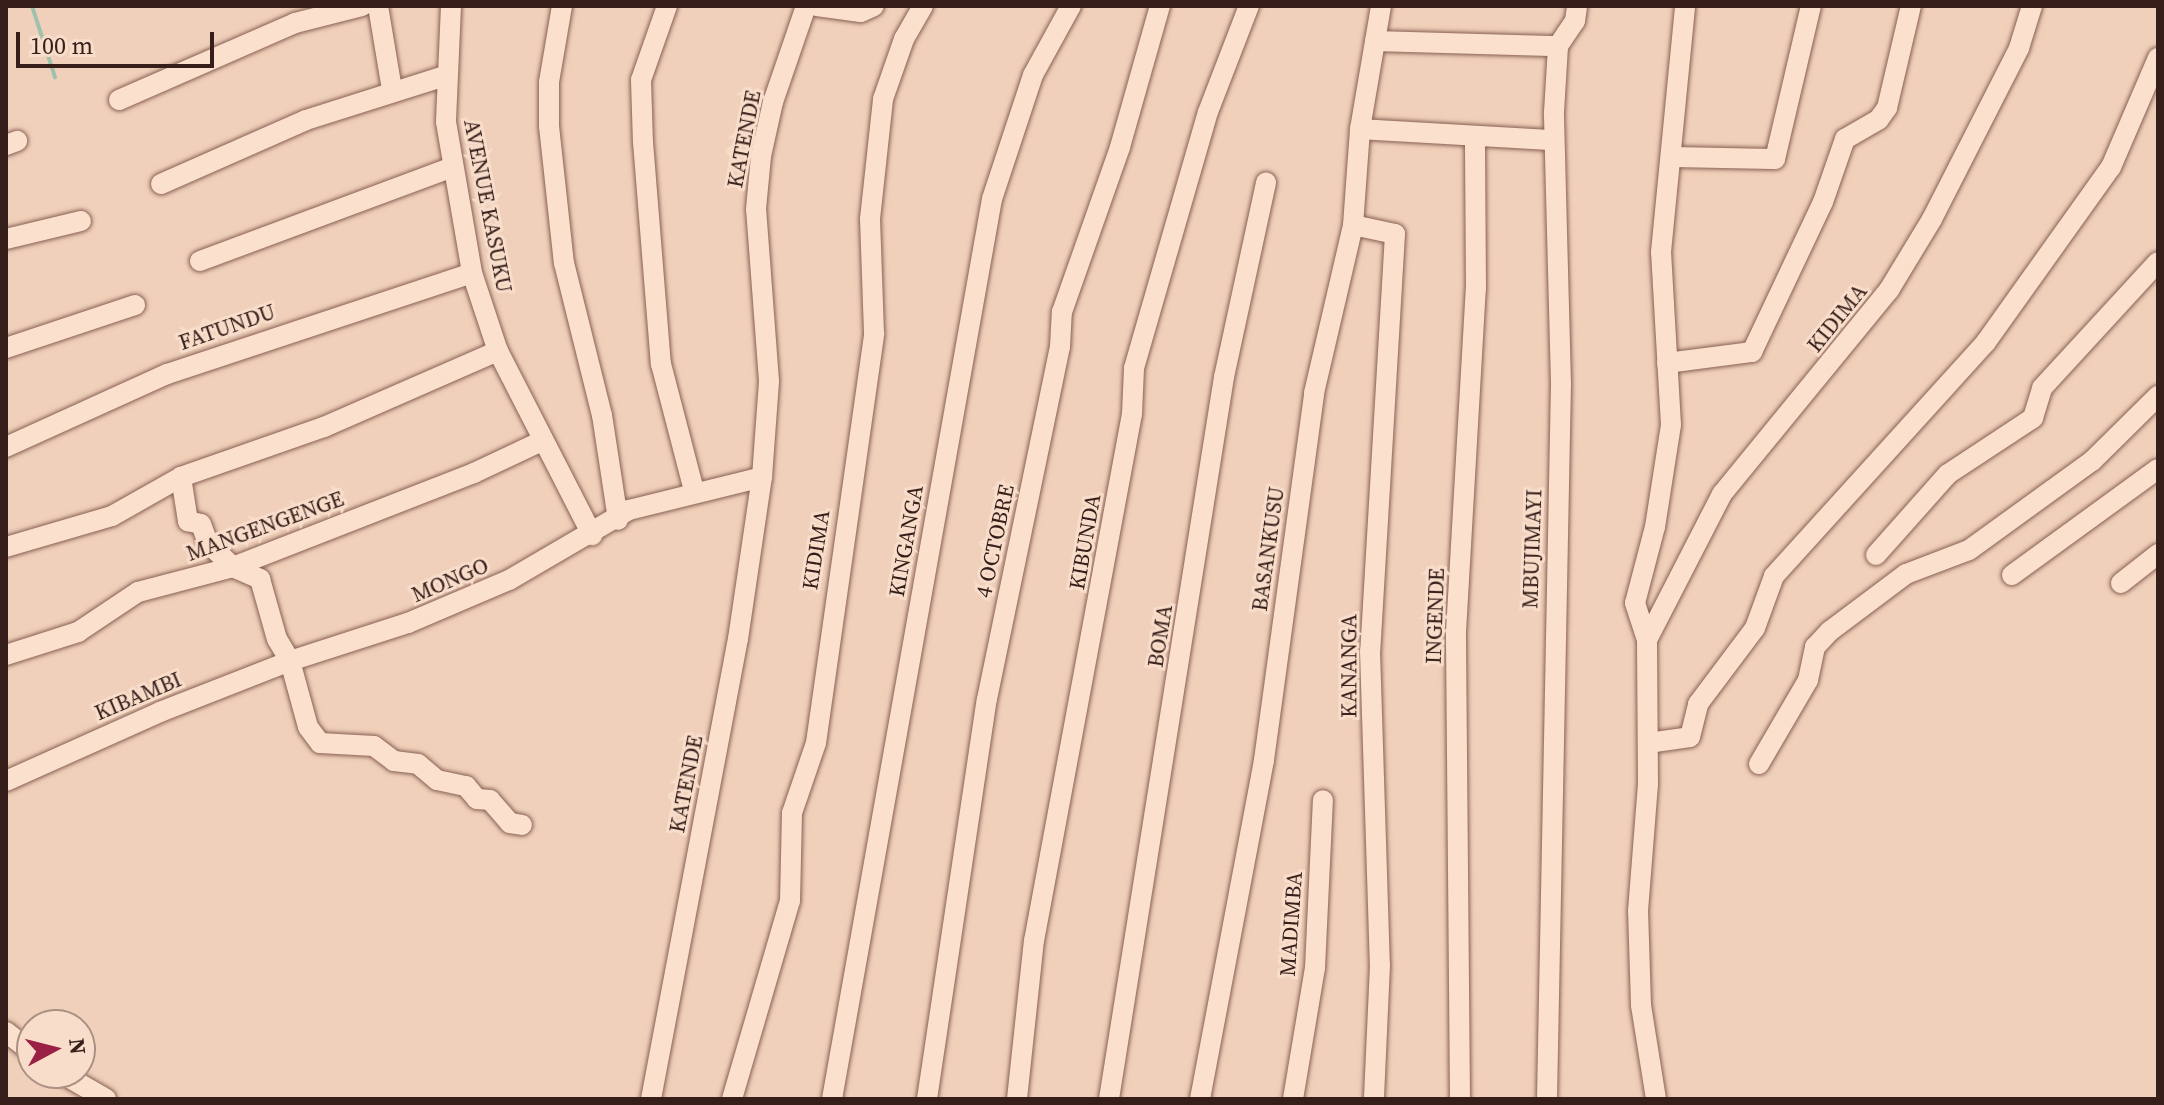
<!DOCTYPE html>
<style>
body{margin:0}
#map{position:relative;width:2164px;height:1105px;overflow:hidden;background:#f0d0ba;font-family:"Source Serif 4",serif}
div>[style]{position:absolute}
.stream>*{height:4px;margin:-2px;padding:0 2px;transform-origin:2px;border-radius:2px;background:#9fc1ad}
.roads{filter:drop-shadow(0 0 2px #886054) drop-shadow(0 0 2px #886054)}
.minor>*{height:20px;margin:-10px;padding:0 10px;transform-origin:10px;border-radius:10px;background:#fbe0ce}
span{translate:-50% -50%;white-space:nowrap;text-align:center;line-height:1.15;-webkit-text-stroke:6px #f8ddca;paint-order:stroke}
.street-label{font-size:22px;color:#361f1a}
.frame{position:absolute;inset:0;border:8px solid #361f1a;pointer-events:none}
.north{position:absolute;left:16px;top:1009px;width:80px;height:80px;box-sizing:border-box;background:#f8ddca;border:2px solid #aa9184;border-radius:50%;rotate:83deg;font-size:22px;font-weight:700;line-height:32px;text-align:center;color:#361f1a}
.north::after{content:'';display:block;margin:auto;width:28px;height:36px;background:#9b2045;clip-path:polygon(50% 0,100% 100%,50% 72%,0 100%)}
.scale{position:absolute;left:16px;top:32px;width:198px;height:36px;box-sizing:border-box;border:4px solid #361f1a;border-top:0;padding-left:10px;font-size:24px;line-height:28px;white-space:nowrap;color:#361f1a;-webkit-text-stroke:6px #f8ddca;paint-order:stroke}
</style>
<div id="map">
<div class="stream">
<i style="left:32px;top:6px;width:75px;rotate:72.1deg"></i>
</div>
<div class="roads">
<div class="minor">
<i style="left:378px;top:6px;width:85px;rotate:80.5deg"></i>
<i style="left:451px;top:6px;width:116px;rotate:92.5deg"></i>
<i style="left:446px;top:122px;width:153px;rotate:80.2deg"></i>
<i style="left:472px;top:273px;width:82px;rotate:71.6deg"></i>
<i style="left:498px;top:351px;width:207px;rotate:62.9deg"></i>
<i style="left:562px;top:6px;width:77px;rotate:99.7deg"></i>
<i style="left:549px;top:82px;width:44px;rotate:90deg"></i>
<i style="left:549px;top:126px;width:138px;rotate:83.8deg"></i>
<i style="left:564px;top:263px;width:157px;rotate:76deg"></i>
<i style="left:602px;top:415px;width:106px;rotate:81.3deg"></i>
<i style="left:667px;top:6px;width:78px;rotate:109.4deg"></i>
<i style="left:641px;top:80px;width:62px;rotate:88.2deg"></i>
<i style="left:643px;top:142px;width:223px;rotate:85.4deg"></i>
<i style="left:661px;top:364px;width:131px;rotate:75.4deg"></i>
<i style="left:817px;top:6px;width:44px;rotate:7.8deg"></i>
<i style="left:861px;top:12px;width:14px;rotate:-25deg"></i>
<i style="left:1375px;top:41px;width:183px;rotate:1.6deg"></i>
<i style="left:119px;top:100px;width:192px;rotate:-23.6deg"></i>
<i style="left:295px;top:23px;width:69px;rotate:-14.2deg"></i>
<i style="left:1360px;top:129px;width:193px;rotate:3.3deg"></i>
<i style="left:6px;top:145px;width:12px;rotate:-20deg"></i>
<i style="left:1671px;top:157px;width:104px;rotate:1.1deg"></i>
<i style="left:1775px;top:159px;width:157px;rotate:-76.8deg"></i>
<i style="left:161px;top:184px;width:158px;rotate:-23.8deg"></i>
<i style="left:306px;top:120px;width:146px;rotate:-17.6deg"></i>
<i style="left:1353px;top:225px;width:43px;rotate:12.1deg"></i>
<i style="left:1395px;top:234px;width:418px;rotate:93.4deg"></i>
<i style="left:1370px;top:651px;width:314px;rotate:88.2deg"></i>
<i style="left:1380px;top:965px;width:134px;rotate:92.6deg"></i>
<i style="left:6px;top:239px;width:77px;rotate:-13.5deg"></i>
<i style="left:200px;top:261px;width:270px;rotate:-20.4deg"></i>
<i style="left:6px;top:348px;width:136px;rotate:-18.4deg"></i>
<i style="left:1667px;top:363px;width:86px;rotate:-7.4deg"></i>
<i style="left:1752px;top:352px;width:166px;rotate:-64.7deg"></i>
<i style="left:1823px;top:202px;width:67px;rotate:-70.8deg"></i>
<i style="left:1845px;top:139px;width:39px;rotate:-30deg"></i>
<i style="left:1879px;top:119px;width:14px;rotate:-54deg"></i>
<i style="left:1887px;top:108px;width:105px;rotate:-76.8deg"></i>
<i style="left:6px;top:447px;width:177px;rotate:-24.4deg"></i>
<i style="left:167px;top:374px;width:321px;rotate:-18.3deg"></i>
<i style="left:181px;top:477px;width:45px;rotate:81deg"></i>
<i style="left:188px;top:521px;width:13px;rotate:13deg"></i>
<i style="left:201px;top:524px;width:20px;rotate:70deg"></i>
<i style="left:208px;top:543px;width:35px;rotate:44deg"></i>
<i style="left:233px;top:567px;width:30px;rotate:24deg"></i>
<i style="left:260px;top:579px;width:62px;rotate:74.2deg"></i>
<i style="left:277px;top:639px;width:26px;rotate:59deg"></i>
<i style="left:290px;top:661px;width:68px;rotate:74.7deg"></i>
<i style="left:308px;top:727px;width:20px;rotate:53deg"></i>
<i style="left:320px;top:743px;width:54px;rotate:3.2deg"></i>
<i style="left:374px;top:746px;width:25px;rotate:37deg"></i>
<i style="left:394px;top:761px;width:24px;rotate:7deg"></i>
<i style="left:418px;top:764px;width:25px;rotate:40deg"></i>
<i style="left:437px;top:780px;width:30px;rotate:12deg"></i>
<i style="left:466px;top:786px;width:17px;rotate:50deg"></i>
<i style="left:477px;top:799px;width:13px;rotate:4deg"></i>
<i style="left:490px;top:800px;width:30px;rotate:49deg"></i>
<i style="left:510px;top:823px;width:12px;rotate:9deg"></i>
<i style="left:6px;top:547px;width:110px;rotate:-16.3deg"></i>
<i style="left:112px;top:516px;width:79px;rotate:-29.5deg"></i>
<i style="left:181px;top:477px;width:151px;rotate:-19.3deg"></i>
<i style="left:324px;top:427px;width:190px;rotate:-23.6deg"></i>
<i style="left:1876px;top:555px;width:108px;rotate:-48.4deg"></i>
<i style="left:1948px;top:474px;width:102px;rotate:-33.4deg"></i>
<i style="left:2033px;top:418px;width:31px;rotate:-73deg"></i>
<i style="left:2042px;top:388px;width:171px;rotate:-47.4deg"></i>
<i style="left:2012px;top:575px;width:180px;rotate:-36deg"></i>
<i style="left:2121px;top:583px;width:47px;rotate:-38.1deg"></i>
<i style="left:1647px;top:640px;width:164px;rotate:-62.8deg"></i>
<i style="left:1722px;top:494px;width:264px;rotate:-50.7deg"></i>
<i style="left:1889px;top:290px;width:83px;rotate:-58.8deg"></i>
<i style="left:1932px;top:219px;width:192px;rotate:-63deg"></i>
<i style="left:2019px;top:48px;width:44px;rotate:-72.8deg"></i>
<i style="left:6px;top:655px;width:76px;rotate:-17.7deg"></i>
<i style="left:78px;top:632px;width:72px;rotate:-33.7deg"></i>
<i style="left:138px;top:592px;width:98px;rotate:-14.7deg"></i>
<i style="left:233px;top:567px;width:259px;rotate:-21.3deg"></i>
<i style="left:474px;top:473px;width:75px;rotate:-25.2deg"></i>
<i style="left:1648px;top:743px;width:42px;rotate:-8.1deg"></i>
<i style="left:1690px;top:737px;width:34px;rotate:-76deg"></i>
<i style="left:1698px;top:704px;width:95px;rotate:-53.1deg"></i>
<i style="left:1755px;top:628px;width:55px;rotate:-69.9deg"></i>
<i style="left:1774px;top:576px;width:316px;rotate:-47.8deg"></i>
<i style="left:1986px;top:342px;width:215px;rotate:-54.5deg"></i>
<i style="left:2111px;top:167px;width:119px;rotate:-66.7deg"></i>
<i style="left:1759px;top:764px;width:97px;rotate:-59.7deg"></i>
<i style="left:1808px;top:680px;width:34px;rotate:-78deg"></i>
<i style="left:1815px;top:647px;width:22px;rotate:-47deg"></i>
<i style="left:1830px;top:631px;width:95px;rotate:-36.9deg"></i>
<i style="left:1906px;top:574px;width:67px;rotate:-20.9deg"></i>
<i style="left:1969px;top:550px;width:152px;rotate:-35.9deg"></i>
<i style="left:2092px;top:461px;width:93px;rotate:-44.6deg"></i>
<i style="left:6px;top:781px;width:169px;rotate:-24.1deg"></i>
<i style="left:160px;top:712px;width:140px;rotate:-21.4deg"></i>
<i style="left:290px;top:661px;width:124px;rotate:-17.9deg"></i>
<i style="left:408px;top:623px;width:110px;rotate:-23.1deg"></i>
<i style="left:509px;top:580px;width:139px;rotate:-30.3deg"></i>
<i style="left:629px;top:510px;width:137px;rotate:-13.9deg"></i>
<i style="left:6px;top:1032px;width:33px;rotate:38deg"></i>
<i style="left:61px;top:1073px;width:52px;rotate:30deg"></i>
<i style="left:651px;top:1099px;width:468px;rotate:-79.3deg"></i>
<i style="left:738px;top:639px;width:164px;rotate:-81.6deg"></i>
<i style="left:762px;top:477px;width:96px;rotate:-85.8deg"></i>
<i style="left:769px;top:381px;width:172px;rotate:-94.3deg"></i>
<i style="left:756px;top:209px;width:53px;rotate:-84.6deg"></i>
<i style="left:761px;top:156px;width:55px;rotate:-77.5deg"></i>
<i style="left:773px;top:102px;width:102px;rotate:-71deg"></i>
<i style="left:732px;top:1099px;width:206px;rotate:-73.7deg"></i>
<i style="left:790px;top:901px;width:88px;rotate:-88.7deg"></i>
<i style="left:792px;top:813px;width:74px;rotate:-71.1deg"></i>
<i style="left:816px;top:743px;width:414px;rotate:-81.9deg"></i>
<i style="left:874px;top:333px;width:114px;rotate:-92deg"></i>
<i style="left:870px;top:219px;width:121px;rotate:-83.8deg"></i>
<i style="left:883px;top:99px;width:64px;rotate:-70.7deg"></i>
<i style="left:904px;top:39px;width:38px;rotate:-60deg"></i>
<i style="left:832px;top:1099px;width:914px;rotate:-79.92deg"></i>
<i style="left:992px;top:199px;width:131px;rotate:-71.7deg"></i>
<i style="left:1033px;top:75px;width:79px;rotate:-61.2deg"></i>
<i style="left:927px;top:1099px;width:404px;rotate:-81.5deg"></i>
<i style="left:987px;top:699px;width:359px;rotate:-78.3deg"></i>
<i style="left:1060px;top:347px;width:35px;rotate:-87deg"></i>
<i style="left:1062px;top:312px;width:175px;rotate:-70.6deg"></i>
<i style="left:1120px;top:147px;width:147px;rotate:-74.2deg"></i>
<i style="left:1017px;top:1099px;width:159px;rotate:-83.9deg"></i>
<i style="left:1034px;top:941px;width:536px;rotate:-79.47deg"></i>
<i style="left:1132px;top:414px;width:46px;rotate:-87.5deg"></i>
<i style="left:1134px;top:368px;width:266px;rotate:-73.9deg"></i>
<i style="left:1208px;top:112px;width:114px;rotate:-68.9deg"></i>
<i style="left:1109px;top:1099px;width:731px;rotate:-80.95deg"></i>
<i style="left:1224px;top:377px;width:199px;rotate:-77.8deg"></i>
<i style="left:1200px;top:1099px;width:345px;rotate:-79.3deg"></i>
<i style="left:1264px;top:760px;width:370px;rotate:-82.2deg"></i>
<i style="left:1314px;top:393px;width:172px;rotate:-76.9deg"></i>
<i style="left:1353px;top:225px;width:96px;rotate:-85.8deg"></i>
<i style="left:1360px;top:129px;width:125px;rotate:-80.3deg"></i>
<i style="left:1293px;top:1099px;width:133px;rotate:-80.5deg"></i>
<i style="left:1315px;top:968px;width:168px;rotate:-87.3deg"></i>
<i style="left:1460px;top:1099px;width:467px;rotate:-90.5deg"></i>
<i style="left:1456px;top:632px;width:344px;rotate:-86.7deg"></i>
<i style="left:1476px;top:289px;width:153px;rotate:-90.4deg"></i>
<i style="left:1547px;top:1099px;width:715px;rotate:-88.88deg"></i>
<i style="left:1561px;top:384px;width:272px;rotate:-91.5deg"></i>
<i style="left:1554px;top:112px;width:66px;rotate:-86.5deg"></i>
<i style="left:1558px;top:46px;width:30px;rotate:-56deg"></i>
<i style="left:1575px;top:21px;width:15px;rotate:-82deg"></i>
<i style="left:1656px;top:1099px;width:95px;rotate:-99.1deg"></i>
<i style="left:1641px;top:1005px;width:94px;rotate:-91.8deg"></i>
<i style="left:1638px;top:911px;width:127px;rotate:-85.5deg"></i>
<i style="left:1648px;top:784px;width:144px;rotate:-90.4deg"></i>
<i style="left:1647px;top:640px;width:39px;rotate:-108deg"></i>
<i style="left:1635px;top:603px;width:79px;rotate:-75.3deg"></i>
<i style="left:1655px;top:527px;width:103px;rotate:-81.1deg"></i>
<i style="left:1671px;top:425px;width:173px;rotate:-93.3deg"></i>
<i style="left:1661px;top:252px;width:247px;rotate:-84.4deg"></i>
</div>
</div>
<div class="street-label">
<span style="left:744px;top:139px;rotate:-79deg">KATENDE</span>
<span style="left:488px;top:206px;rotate:79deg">AVENUE KASUKU</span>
<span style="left:1837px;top:318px;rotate:-51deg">KIDIMA</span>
<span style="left:227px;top:327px;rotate:-19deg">FATUNDU</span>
<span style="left:265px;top:526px;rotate:-20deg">MANGENGENGE</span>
<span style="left:906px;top:541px;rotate:-80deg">KINGANGA</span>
<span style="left:995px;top:541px;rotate:-78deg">4 OCTOBRE</span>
<span style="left:1085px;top:542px;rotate:-80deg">KIBUNDA</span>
<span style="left:1268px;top:549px;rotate:-82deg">BASANKUSU</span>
<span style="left:1532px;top:549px;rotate:-88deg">MBUJIMAYI</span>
<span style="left:816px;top:550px;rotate:-81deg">KIDIMA</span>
<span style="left:450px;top:580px;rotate:-23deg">MONGO</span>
<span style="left:1435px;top:616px;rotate:-88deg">INGENDE</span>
<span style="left:1160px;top:636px;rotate:-81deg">BOMA</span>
<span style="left:1349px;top:666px;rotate:-90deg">KANANGA</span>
<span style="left:138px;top:696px;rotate:-23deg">KIBAMBI</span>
<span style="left:686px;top:784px;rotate:-79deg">KATENDE</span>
<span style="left:1291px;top:924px;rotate:-86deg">MADIMBA</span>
</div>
<div class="frame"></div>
<div class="north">N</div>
<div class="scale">100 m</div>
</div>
